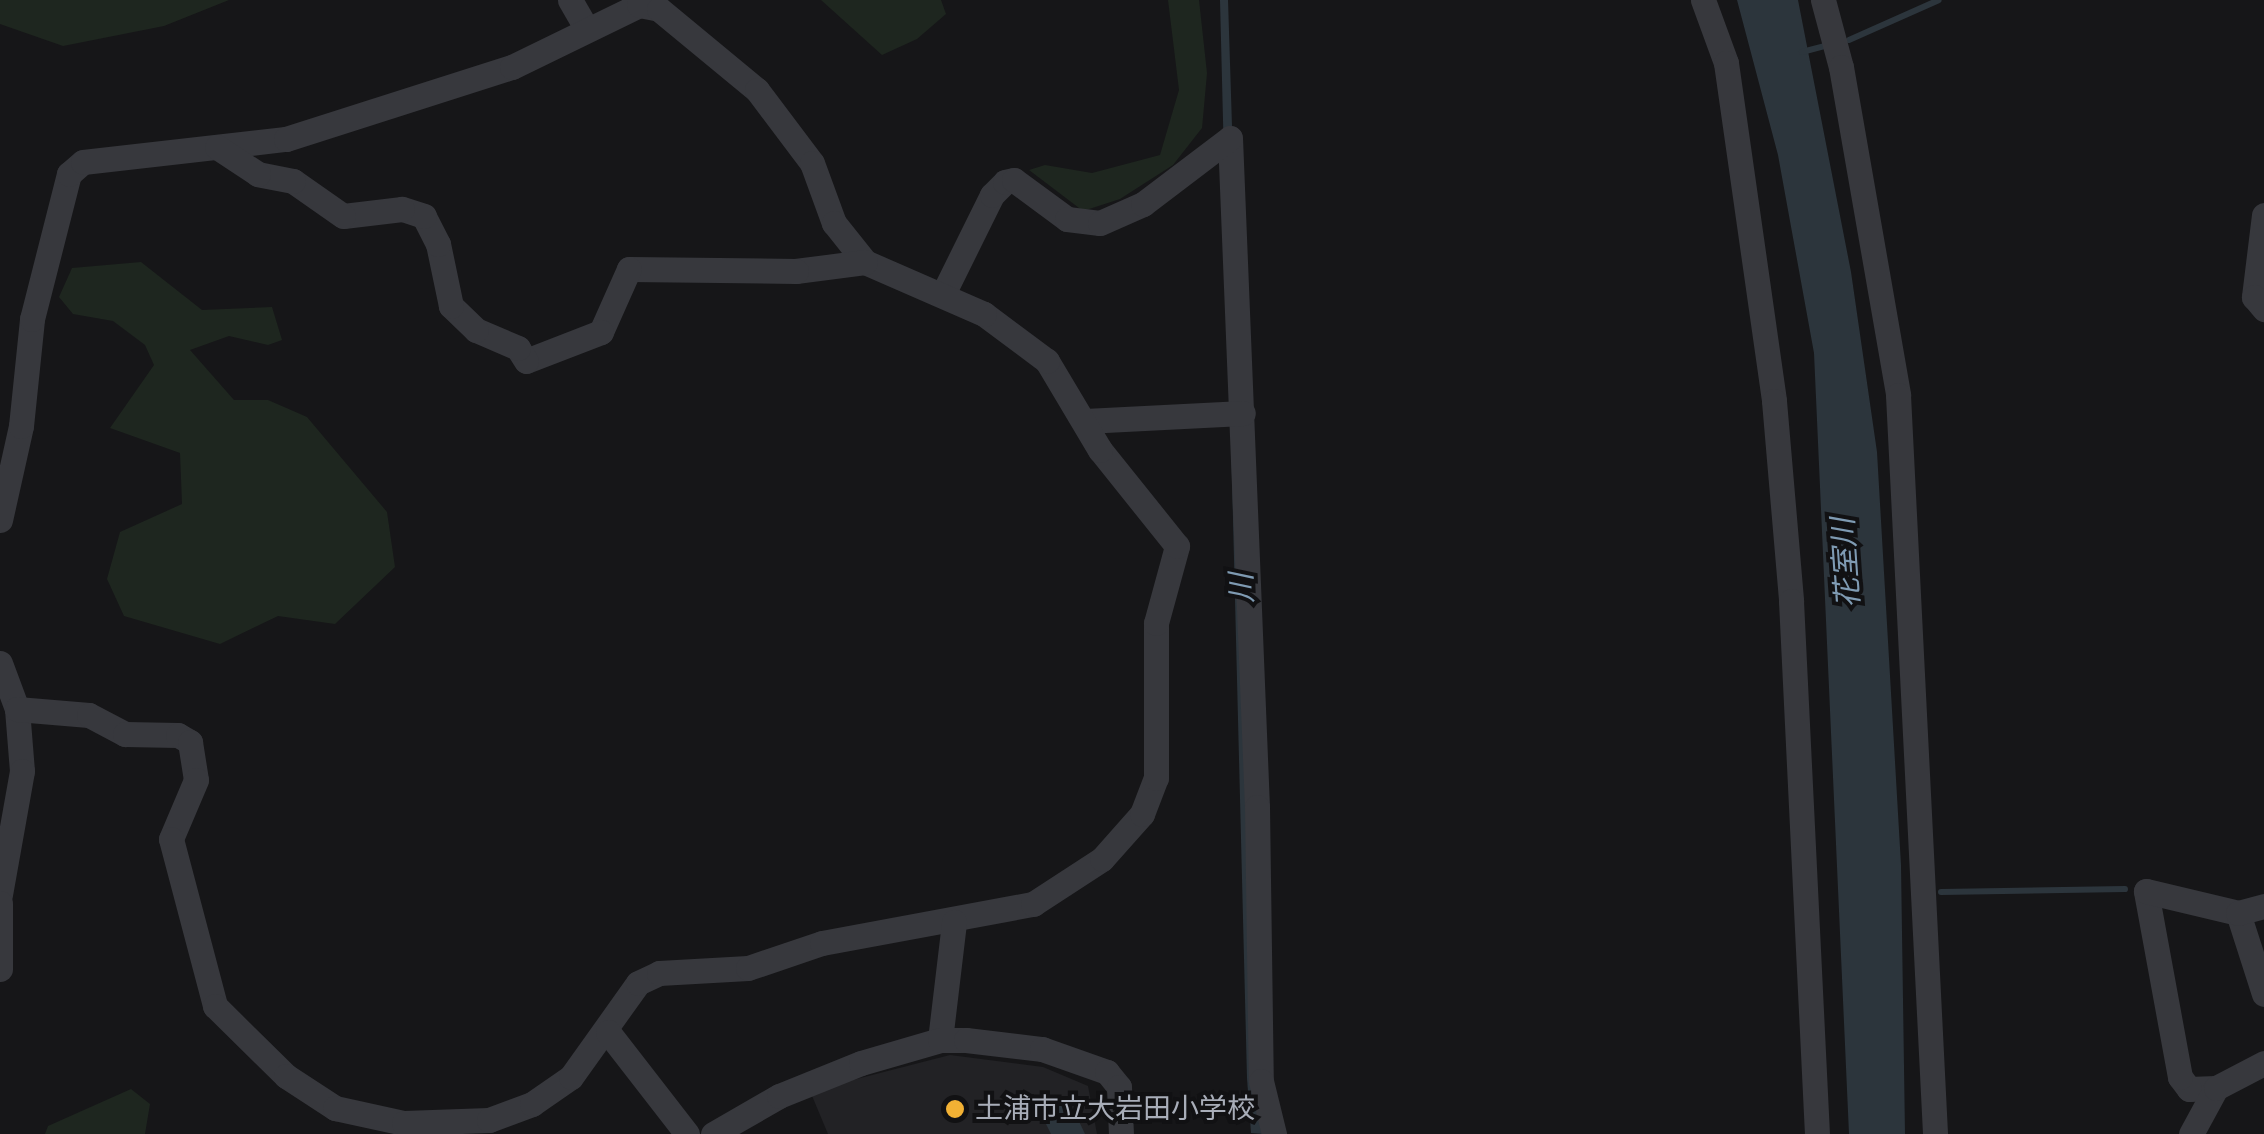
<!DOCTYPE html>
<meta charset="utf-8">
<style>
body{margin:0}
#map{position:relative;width:2264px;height:1134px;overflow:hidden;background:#161618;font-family:Roboto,"Noto Sans JP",sans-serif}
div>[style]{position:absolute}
.built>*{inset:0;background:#222225}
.green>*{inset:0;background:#1e261f}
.water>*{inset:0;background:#2c353c}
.stream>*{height:6px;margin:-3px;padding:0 3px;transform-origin:3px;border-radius:3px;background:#2c353c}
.minor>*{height:25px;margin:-12.5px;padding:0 12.5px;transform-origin:12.5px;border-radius:12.5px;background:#37383d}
.dots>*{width:28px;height:28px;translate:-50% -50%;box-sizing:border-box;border:5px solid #111113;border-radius:50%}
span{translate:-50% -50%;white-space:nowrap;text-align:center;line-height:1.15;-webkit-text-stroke:8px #111113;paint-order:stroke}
.poi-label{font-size:28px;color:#a8adb8}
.left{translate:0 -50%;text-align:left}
.water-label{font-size:30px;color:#7f9bb3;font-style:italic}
</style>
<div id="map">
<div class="built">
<i style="clip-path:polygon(950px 1055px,1043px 1067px,1088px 1086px,1097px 1134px,828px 1134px,810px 1091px)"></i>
</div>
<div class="green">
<i style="clip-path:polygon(0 0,229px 0,164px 26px,63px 46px,0 24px)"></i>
<i style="clip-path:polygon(821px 0,941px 0,946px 14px,917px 39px,882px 55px)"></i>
<i style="clip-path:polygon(1168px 0,1199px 0,1207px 73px,1202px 128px,1173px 165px,1120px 199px,1083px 211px,1029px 170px,1045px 165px,1092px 173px,1160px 155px,1179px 90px)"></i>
<i style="clip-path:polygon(141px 262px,202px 310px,272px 307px,282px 340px,268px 345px,229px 336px,190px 350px,234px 400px,268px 400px,307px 417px,387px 512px,395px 567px,335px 624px,278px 616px,220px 644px,124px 616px,107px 579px,120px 532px,182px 504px,180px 453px,110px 428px,154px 365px,145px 345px,113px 321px,73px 314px,59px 297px,72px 268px)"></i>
<i style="clip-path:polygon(131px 1089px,150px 1104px,145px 1134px,45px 1134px,48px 1126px)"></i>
</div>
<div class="water">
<i style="clip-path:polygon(1220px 0,1228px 0,1264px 1134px,1251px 1133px,1247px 1078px)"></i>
<i style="clip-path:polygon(1737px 0,1798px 0,1851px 272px,1877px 452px,1901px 865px,1905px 1134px,1849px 1134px,1814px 353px,1778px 155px)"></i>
<i style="clip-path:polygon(1068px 1098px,1085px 1134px,1051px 1134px,1040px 1112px)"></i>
</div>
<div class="stream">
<i style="left:1849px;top:40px;width:98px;rotate:-24deg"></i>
<i style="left:1802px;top:52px;width:24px;rotate:-15deg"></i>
<i style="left:1941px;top:892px;width:184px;rotate:-0.9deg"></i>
</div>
<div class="minor">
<i style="left:570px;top:0;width:30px;rotate:60deg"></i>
<i style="left:1703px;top:0;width:67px;rotate:69.9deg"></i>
<i style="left:1726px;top:63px;width:341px;rotate:81.9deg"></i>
<i style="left:1774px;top:401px;width:201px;rotate:85.1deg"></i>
<i style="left:1791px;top:601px;width:534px;rotate:87.21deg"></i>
<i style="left:1823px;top:0;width:69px;rotate:75deg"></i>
<i style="left:1841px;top:67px;width:333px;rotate:80.1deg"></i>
<i style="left:1898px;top:395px;width:740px;rotate:87.13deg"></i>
<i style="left:1230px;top:138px;width:670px;rotate:87.69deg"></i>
<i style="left:1257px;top:807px;width:274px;rotate:89.2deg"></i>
<i style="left:1261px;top:1081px;width:55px;rotate:76.2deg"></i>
<i style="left:2264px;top:215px;width:83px;rotate:97deg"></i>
<i style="left:2254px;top:297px;width:16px;rotate:50deg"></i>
<i style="left:944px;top:292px;width:108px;rotate:-63.7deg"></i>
<i style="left:992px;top:195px;width:18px;rotate:-45deg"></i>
<i style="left:1005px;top:182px;width:9px;rotate:-13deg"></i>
<i style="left:1014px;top:180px;width:66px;rotate:36.3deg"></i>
<i style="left:1067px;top:219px;width:33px;rotate:7deg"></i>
<i style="left:1100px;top:223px;width:47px;rotate:-23.8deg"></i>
<i style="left:1143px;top:204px;width:109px;rotate:-37.2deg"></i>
<i style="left:1085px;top:421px;width:158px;rotate:-2.9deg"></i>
<i style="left:0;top:520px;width:96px;rotate:-77.4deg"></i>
<i style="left:21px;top:426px;width:108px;rotate:-84.1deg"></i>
<i style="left:32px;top:319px;width:150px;rotate:-75.7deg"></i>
<i style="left:69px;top:174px;width:18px;rotate:-41deg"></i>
<i style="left:83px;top:162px;width:204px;rotate:-6.5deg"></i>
<i style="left:286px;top:139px;width:237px;rotate:-17.7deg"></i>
<i style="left:512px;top:67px;width:141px;rotate:-26deg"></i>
<i style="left:639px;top:5px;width:20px;rotate:11deg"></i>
<i style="left:659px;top:9px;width:127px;rotate:39.6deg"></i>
<i style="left:757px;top:90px;width:91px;rotate:53deg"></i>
<i style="left:812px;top:163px;width:64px;rotate:69.9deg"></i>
<i style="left:834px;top:223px;width:50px;rotate:51.5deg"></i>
<i style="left:0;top:663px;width:49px;rotate:69.7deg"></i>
<i style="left:17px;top:709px;width:62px;rotate:85.4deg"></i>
<i style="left:22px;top:771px;width:126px;rotate:100.1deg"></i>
<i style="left:17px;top:709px;width:72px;rotate:4.8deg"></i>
<i style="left:89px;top:715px;width:41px;rotate:27.8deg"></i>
<i style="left:125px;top:734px;width:53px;rotate:1.1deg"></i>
<i style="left:178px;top:735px;width:14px;rotate:30deg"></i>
<i style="left:190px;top:742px;width:38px;rotate:81deg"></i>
<i style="left:196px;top:780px;width:64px;rotate:113deg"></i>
<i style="left:171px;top:839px;width:173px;rotate:75.2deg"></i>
<i style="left:215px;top:1006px;width:100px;rotate:44.6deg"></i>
<i style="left:286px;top:1076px;width:59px;rotate:33.1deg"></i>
<i style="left:335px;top:1108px;width:71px;rotate:12.3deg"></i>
<i style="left:404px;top:1123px;width:85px;rotate:-2deg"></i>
<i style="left:489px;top:1120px;width:46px;rotate:-20.4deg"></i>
<i style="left:532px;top:1104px;width:47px;rotate:-34.7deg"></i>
<i style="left:571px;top:1077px;width:115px;rotate:-54.5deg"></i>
<i style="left:638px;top:983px;width:23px;rotate:-25deg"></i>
<i style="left:659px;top:973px;width:89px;rotate:-3.2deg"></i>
<i style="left:748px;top:968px;width:78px;rotate:-18.7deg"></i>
<i style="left:822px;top:943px;width:215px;rotate:-10.5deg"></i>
<i style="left:1033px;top:904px;width:82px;rotate:-33.1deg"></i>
<i style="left:1102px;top:859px;width:60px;rotate:-48.4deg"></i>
<i style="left:1142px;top:814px;width:39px;rotate:-69deg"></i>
<i style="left:1156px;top:778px;width:155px;rotate:-90deg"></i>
<i style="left:1156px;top:623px;width:80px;rotate:-74.7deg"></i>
<i style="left:1177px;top:546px;width:123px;rotate:-128.7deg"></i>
<i style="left:1100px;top:450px;width:104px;rotate:-120.8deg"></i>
<i style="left:1047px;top:361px;width:79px;rotate:-143.3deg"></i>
<i style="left:984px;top:314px;width:130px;rotate:-156.4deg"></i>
<i style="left:865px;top:262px;width:70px;rotate:172.6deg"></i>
<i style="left:796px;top:271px;width:167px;rotate:-179.3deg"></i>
<i style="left:629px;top:269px;width:69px;rotate:114deg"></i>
<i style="left:601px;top:332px;width:80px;rotate:158.9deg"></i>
<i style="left:526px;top:361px;width:15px;rotate:-122deg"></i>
<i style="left:518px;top:348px;width:46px;rotate:-156.8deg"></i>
<i style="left:476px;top:330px;width:35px;rotate:-136deg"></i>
<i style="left:451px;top:306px;width:63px;rotate:-101.8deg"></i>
<i style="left:438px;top:244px;width:31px;rotate:-117deg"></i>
<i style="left:424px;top:216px;width:23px;rotate:-162deg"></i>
<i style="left:402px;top:209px;width:59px;rotate:173.2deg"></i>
<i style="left:343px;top:216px;width:61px;rotate:-145deg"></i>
<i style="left:293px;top:181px;width:36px;rotate:-169deg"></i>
<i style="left:258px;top:174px;width:49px;rotate:-146.6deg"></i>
<i style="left:0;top:903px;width:66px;rotate:90deg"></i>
<i style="left:2238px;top:913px;width:85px;rotate:72.2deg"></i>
<i style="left:608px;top:1032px;width:129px;rotate:52.2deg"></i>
<i style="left:940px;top:1040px;width:119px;rotate:-83.2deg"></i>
<i style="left:2216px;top:1088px;width:27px;rotate:178deg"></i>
<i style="left:2189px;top:1089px;width:15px;rotate:-127deg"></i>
<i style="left:2180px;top:1077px;width:189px;rotate:-100.4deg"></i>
<i style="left:2146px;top:891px;width:95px;rotate:13.4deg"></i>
<i style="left:2238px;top:913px;width:27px;rotate:-15deg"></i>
<i style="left:713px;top:1134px;width:76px;rotate:-29.9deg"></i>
<i style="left:779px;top:1096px;width:88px;rotate:-21.9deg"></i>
<i style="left:861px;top:1063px;width:82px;rotate:-16.2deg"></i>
<i style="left:940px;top:1040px;width:26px"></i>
<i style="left:966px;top:1040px;width:77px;rotate:6.8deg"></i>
<i style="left:1042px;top:1049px;width:69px;rotate:19.5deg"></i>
<i style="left:1107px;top:1072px;width:19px;rotate:51deg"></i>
<i style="left:1119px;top:1087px;width:47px;rotate:87.6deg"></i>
<i style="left:2191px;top:1134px;width:52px;rotate:-61.5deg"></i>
<i style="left:2216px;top:1088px;width:54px;rotate:-27.5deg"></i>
</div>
<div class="dots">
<i style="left:955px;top:1109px;background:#f2b134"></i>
</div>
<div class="poi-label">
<span class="left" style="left:975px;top:1109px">土浦市立大岩田小学校</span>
</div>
<div class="water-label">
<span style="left:1846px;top:563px;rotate:-94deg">花室川</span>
<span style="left:1242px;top:588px;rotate:-92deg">川</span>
</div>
</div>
